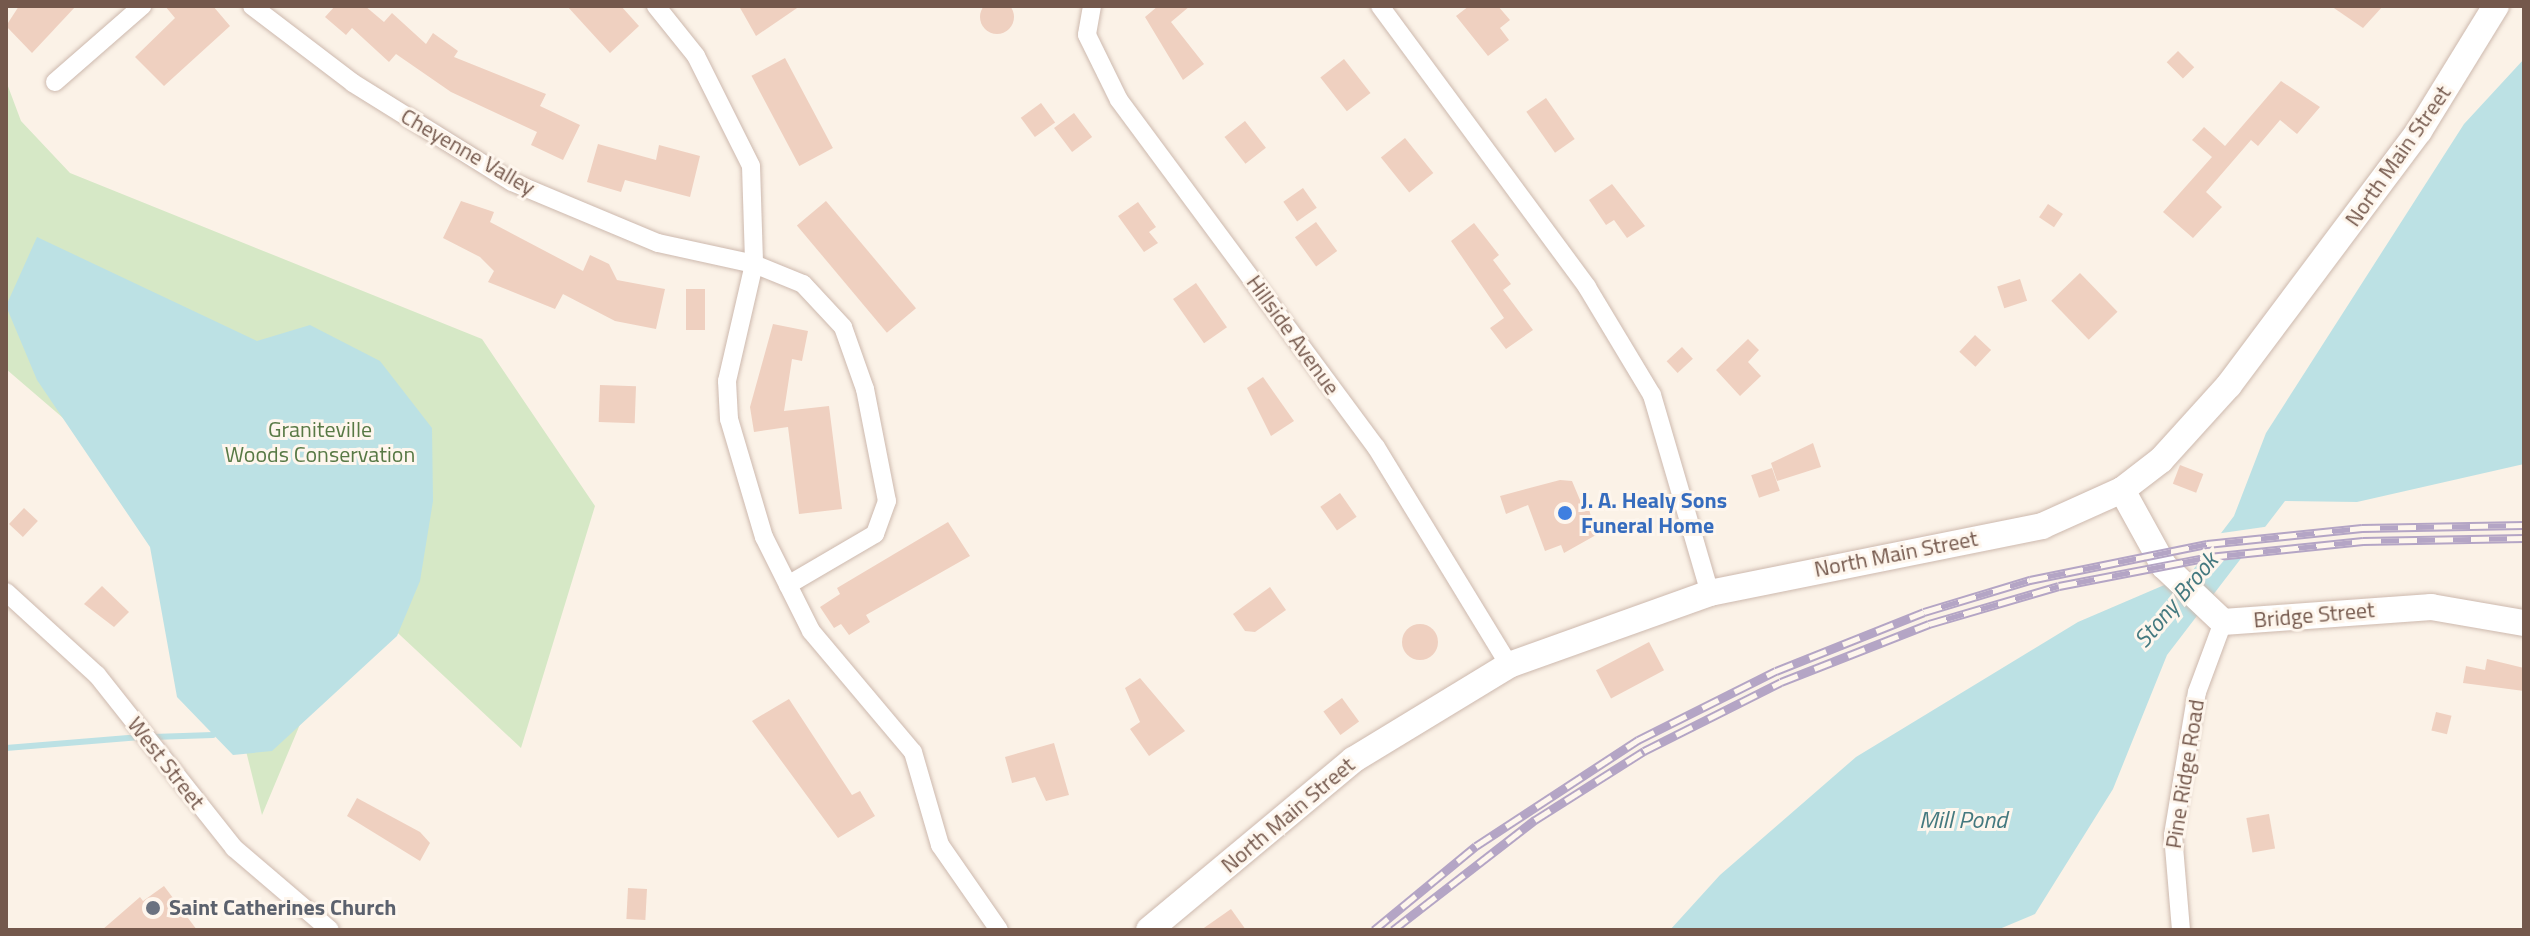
<!DOCTYPE html>
<style>
body{margin:0}
#map{position:relative;width:2530px;height:936px;overflow:hidden;background:#fbf2e7;font-family:"Titillium Web",sans-serif}
div>[style]{position:absolute}
.green>*{inset:0;background:#d6e8c6}
.water>*{inset:0;background:#bce1e4}
.pier>*{inset:0;background:#fbf2e7}
.stream>*{height:6px;margin:-3px;padding:0 3px;transform-origin:3px;border-radius:3px;background:#bce1e4}
.building>*{inset:0;background:#efd0c0;transform-origin:0 0}
.round{border-radius:50%}
.roads{filter:drop-shadow(0 0 2px #cdb9ae) drop-shadow(0 0 2px #cdb9ae)}
.minor>*{height:18px;margin:-9px;padding:0 9px;transform-origin:9px;border-radius:9px;background:#fff}
.secondary>*{height:26px;margin:-13px;padding:0 13px;transform-origin:13px;border-radius:13px;background:#fff}
.rail>*{height:9px;margin-top:-4.5px;transform-origin:0;background:repeating-linear-gradient(90deg,#fef6ed 0 18px,#b4a5c5 0 36px);box-sizing:border-box;border-block:2px solid #b4a5c5}
.dots>*{width:22px;height:22px;translate:-50% -50%;box-sizing:border-box;border:4px solid #fef6ed;border-radius:50%}
span{translate:-50% -50%;white-space:nowrap;text-align:center;line-height:1.15;-webkit-text-stroke:6px #fef6ed;paint-order:stroke}
.street-label{font-size:22px;color:#74584c}
.park-label{font-size:22px;color:#587945}
.shop-label{font-size:22px;color:#366cbe;font-weight:700}
.left{translate:0 -50%;text-align:left}
.worship-label{font-size:22px;color:#5b616d;font-weight:700}
.water-label{font-size:24px;color:#44797f;font-style:italic}
.frame{position:absolute;inset:0;border:8px solid #74584c;pointer-events:none}
</style>
<div id="map">
<div class="green">
<i style="clip-path:polygon(6px 81px,21px 121px,70px 173px,482px 339px,595px 506px,521px 748px,355px 593px,262px 815px,190px 527px,6px 369px)"></i>
</div>
<div class="water">
<i style="clip-path:polygon(2524px 59px,2524px 464px,2357px 502px,2285px 501px,2167px 655px,2113px 789px,2035px 914px,1997px 930px,1670px 930px,1720px 875px,1856px 757px,2078px 622px,2190px 574px,2234px 516px,2266px 433px,2464px 124px)"></i>
<i style="clip-path:polygon(37px 237px,257px 341px,310px 325px,380px 361px,432px 428px,433px 501px,420px 581px,397px 636px,272px 751px,233px 755px,177px 697px,150px 547px,37px 380px,6px 306px)"></i>
</div>
<div class="pier">
<i style="clip-path:polygon(2271px 526px,2247px 557px,2192px 565px,2215px 534px)"></i>
</div>
<div class="stream">
<i style="left:153px;top:737px;width:60px;rotate:-1.9deg"></i>
<i style="left:6px;top:748px;width:135px;rotate:-4.7deg"></i>
</div>
<div class="building">
<i class="round" style="left:980px;top:0;width:34px;height:34px"></i>
<i style="clip-path:polygon(19px 6px,76px 6px,32px 53px,6px 26px)"></i>
<i style="clip-path:polygon(165px 6px,213px 6px,230px 26px,164px 86px,135px 57px,175px 18px)"></i>
<i style="clip-path:polygon(335px 6px,365px 6px,384px 22px,392px 13px,426px 44px,433px 33px,458px 51px,454px 57px,546px 94px,540px 106px,580px 125px,563px 160px,531px 145px,537px 132px,451px 92px,396px 54px,389px 62px,352px 28px,346px 35px,325px 17px)"></i>
<i style="clip-path:polygon(567px 6px,621px 6px,639px 26px,610px 53px)"></i>
<i style="clip-path:polygon(739px 6px,800px 6px,756px 36px)"></i>
<i style="clip-path:polygon(1158px 6px,1190px 6px,1171px 22px,1204px 64px,1183px 80px,1145px 17px)"></i>
<i style="clip-path:polygon(1469px 6px,1498px 6px,1510px 20px,1500px 28px,1509px 40px,1488px 56px,1456px 16px)"></i>
<i style="clip-path:polygon(2331px 6px,2383px 6px,2363px 28px)"></i>
<i style="left:2178px;top:51px;width:23px;height:16px;rotate:45deg"></i>
<i style="left:785px;top:58px;width:102px;height:38px;rotate:62deg"></i>
<i style="left:1344px;top:59px;width:43px;height:30px;rotate:52deg"></i>
<i style="clip-path:polygon(2281px 81px,2320px 107px,2297px 134px,2280px 120px,2258px 146px,2251px 140px,2206px 192px,2222px 207px,2193px 238px,2163px 212px,2212px 157px,2192px 140px,2204px 127px,2225px 146px)"></i>
<i style="left:1546px;top:98px;width:50px;height:24px;rotate:55deg"></i>
<i style="left:1041px;top:103px;width:24px;height:25px;rotate:54deg"></i>
<i style="left:1074px;top:113px;width:30px;height:25px;rotate:53deg"></i>
<i style="left:1245px;top:121px;width:34px;height:26px;rotate:52deg"></i>
<i style="left:1405px;top:138px;width:45px;height:31px;rotate:51deg"></i>
<i style="clip-path:polygon(598px 144px,656px 160px,659px 145px,700px 156px,690px 197px,625px 180px,621px 192px,587px 182px)"></i>
<i style="clip-path:polygon(1612px 184px,1645px 226px,1627px 238px,1614px 220px,1606px 225px,1589px 200px)"></i>
<i style="left:1303px;top:188px;width:24px;height:24px;rotate:55deg"></i>
<i style="clip-path:polygon(461px 201px,494px 212px,490px 222px,583px 271px,590px 255px,609px 264px,617px 280px,665px 289px,656px 329px,615px 321px,563px 294px,555px 309px,488px 282px,494px 271px,480px 257px,443px 238px)"></i>
<i style="left:826px;top:201px;width:140px;height:38px;rotate:50deg"></i>
<i style="clip-path:polygon(1138px 202px,1156px 227px,1149px 232px,1158px 243px,1144px 252px,1118px 216px)"></i>
<i style="left:2048px;top:204px;width:18px;height:16px;rotate:34deg"></i>
<i style="left:1316px;top:222px;width:36px;height:26px;rotate:54deg"></i>
<i style="clip-path:polygon(1474px 223px,1499px 255px,1493px 260px,1511px 284px,1503px 290px,1533px 330px,1506px 349px,1490px 328px,1504px 318px,1451px 241px)"></i>
<i style="left:2080px;top:273px;width:54px;height:40px;rotate:46deg"></i>
<i style="left:2020px;top:279px;width:23px;height:24px;rotate:72deg"></i>
<i style="left:1196px;top:283px;width:54px;height:28px;rotate:55deg"></i>
<i style="left:705px;top:289px;width:41px;height:19px;rotate:90deg"></i>
<i style="clip-path:polygon(773px 324px,808px 331px,802px 361px,792px 359px,784px 411px,829px 406px,842px 509px,799px 514px,788px 427px,754px 432px,750px 407px)"></i>
<i style="left:1975px;top:335px;width:22px;height:23px;rotate:43deg"></i>
<i style="clip-path:polygon(1748px 339px,1759px 350px,1748px 362px,1761px 376px,1740px 396px,1716px 370px)"></i>
<i style="left:1682px;top:347px;width:16px;height:21px;rotate:47deg"></i>
<i style="clip-path:polygon(1263px 377px,1294px 421px,1271px 436px,1247px 388px)"></i>
<i style="left:600px;top:385px;width:36px;height:37px;rotate:2deg"></i>
<i style="clip-path:polygon(1813px 443px,1821px 467px,1777px 481px,1771px 463px)"></i>
<i style="left:2180px;top:465px;width:25px;height:20px;rotate:21deg"></i>
<i style="left:1772px;top:468px;width:24px;height:22px;rotate:71deg"></i>
<i style="clip-path:polygon(1560px 480px,1572px 481px,1580px 500px,1586px 498px,1596px 535px,1564px 553px,1561px 545px,1545px 551px,1528px 505px,1506px 514px,1500px 496px)"></i>
<i style="left:1340px;top:493px;width:29px;height:24px;rotate:55deg"></i>
<i style="left:24px;top:508px;width:19px;height:22px;rotate:43deg"></i>
<i style="clip-path:polygon(948px 522px,970px 556px,866px 615px,870px 622px,849px 635px,841px 624px,834px 628px,820px 607px,840px 594px,837px 588px)"></i>
<i style="clip-path:polygon(102px 586px,129px 612px,114px 627px,84px 604px)"></i>
<i style="clip-path:polygon(1270px 587px,1286px 610px,1255px 632px,1245px 631px,1233px 614px)"></i>
<i class="round" style="left:1402px;top:624px;width:36px;height:36px"></i>
<i style="left:1649px;top:642px;width:32px;height:60px;rotate:62deg"></i>
<i style="clip-path:polygon(2487px 659px,2524px 668px,2524px 691px,2463px 683px,2466px 666px,2485px 670px)"></i>
<i style="clip-path:polygon(1140px 678px,1185px 731px,1149px 756px,1130px 729px,1140px 722px,1125px 688px)"></i>
<i style="left:1342px;top:698px;width:29px;height:23px;rotate:54deg"></i>
<i style="clip-path:polygon(789px 699px,852px 795px,860px 791px,875px 816px,838px 838px,752px 721px)"></i>
<i style="left:2436px;top:712px;width:16px;height:19px;rotate:14deg"></i>
<i style="clip-path:polygon(1054px 743px,1069px 795px,1046px 801px,1035px 777px,1012px 783px,1005px 757px)"></i>
<i style="clip-path:polygon(357px 798px,420px 832px,430px 843px,420px 861px,347px 816px)"></i>
<i style="left:2269px;top:814px;width:35px;height:23px;rotate:80deg"></i>
<i style="clip-path:polygon(164px 886px,197px 930px,102px 930px,140px 897px,143px 901px)"></i>
<i style="left:628px;top:888px;width:19px;height:31px;rotate:3deg"></i>
<i style="clip-path:polygon(1231px 909px,1246px 930px,1201px 930px)"></i>
</div>
<div class="roads">
<div class="minor">
<i style="left:252px;top:6px;width:127px;rotate:37.3deg"></i>
<i style="left:353px;top:83px;width:187px;rotate:31.9deg"></i>
<i style="left:512px;top:182px;width:158px;rotate:22.7deg"></i>
<i style="left:658px;top:243px;width:98px;rotate:12.3deg"></i>
<i style="left:754px;top:264px;width:53px;rotate:22.2deg"></i>
<i style="left:803px;top:284px;width:59px;rotate:47.1deg"></i>
<i style="left:843px;top:327px;width:66px;rotate:70.5deg"></i>
<i style="left:865px;top:389px;width:114px;rotate:78.9deg"></i>
<i style="left:887px;top:501px;width:35px;rotate:110deg"></i>
<i style="left:875px;top:534px;width:101px;rotate:149.6deg"></i>
<i style="left:656px;top:6px;width:64px;rotate:51.3deg"></i>
<i style="left:696px;top:56px;width:123px;rotate:63.4deg"></i>
<i style="left:751px;top:166px;width:98px;rotate:88.2deg"></i>
<i style="left:754px;top:264px;width:120px;rotate:103deg"></i>
<i style="left:727px;top:381px;width:38px;rotate:87deg"></i>
<i style="left:729px;top:419px;width:123px;rotate:73.5deg"></i>
<i style="left:764px;top:537px;width:105px;rotate:63.4deg"></i>
<i style="left:811px;top:631px;width:158px;rotate:49.9deg"></i>
<i style="left:913px;top:752px;width:97px;rotate:73.8deg"></i>
<i style="left:940px;top:845px;width:103px;rotate:55.2deg"></i>
<i style="left:1092px;top:6px;width:29px;rotate:100deg"></i>
<i style="left:1087px;top:35px;width:72px;rotate:63.8deg"></i>
<i style="left:1119px;top:100px;width:432px;rotate:53.5deg"></i>
<i style="left:1376px;top:447px;width:255px;rotate:58.6deg"></i>
<i style="left:1380px;top:6px;width:349px;rotate:53.6deg"></i>
<i style="left:1587px;top:287px;width:126px;rotate:59deg"></i>
<i style="left:1652px;top:395px;width:206px;rotate:73.7deg"></i>
<i style="left:55px;top:82px;width:116px;rotate:-41.1deg"></i>
<i style="left:6px;top:592px;width:123px;rotate:42.4deg"></i>
<i style="left:97px;top:675px;width:221px;rotate:51.6deg"></i>
<i style="left:234px;top:848px;width:126px;rotate:40.5deg"></i>
<i style="left:2181px;top:930px;width:95px;rotate:-94.8deg"></i>
<i style="left:2173px;top:835px;width:145px;rotate:-80.5deg"></i>
<i style="left:2197px;top:692px;width:75px;rotate:-69.6deg"></i>
</div>
<div class="secondary">
<i style="left:2122px;top:490px;width:87px;rotate:61.1deg"></i>
<i style="left:2164px;top:566px;width:81px;rotate:43.5deg"></i>
<i style="left:2223px;top:622px;width:209px;rotate:-4.1deg"></i>
<i style="left:2431px;top:607px;width:94px;rotate:9.8deg"></i>
<i style="left:1149px;top:930px;width:266px;rotate:-39.8deg"></i>
<i style="left:1353px;top:760px;width:183px;rotate:-31.3deg"></i>
<i style="left:1509px;top:665px;width:214px;rotate:-19.7deg"></i>
<i style="left:1710px;top:593px;width:339px;rotate:-11.4deg"></i>
<i style="left:2042px;top:526px;width:88px;rotate:-24.2deg"></i>
<i style="left:2122px;top:490px;width:49px;rotate:-37.6deg"></i>
<i style="left:2161px;top:460px;width:101px;rotate:-47.8deg"></i>
<i style="left:2229px;top:385px;width:317px;rotate:-53.2deg"></i>
<i style="left:2419px;top:131px;width:147px;rotate:-58.4deg"></i>
</div>
</div>
<div class="rail">
<i style="left:1374px;top:930px;width:132px;rotate:-39.5deg"></i>
<i style="left:1476px;top:846px;width:194px;rotate:-33.2deg"></i>
<i style="left:1638px;top:740px;width:154px;rotate:-26.6deg"></i>
<i style="left:1776px;top:671px;width:159px;rotate:-21.7deg"></i>
<i style="left:1924px;top:612px;width:111px;rotate:-16.8deg"></i>
<i style="left:2030px;top:580px;width:181px;rotate:-11.5deg"></i>
<i style="left:2207px;top:544px;width:156px;rotate:-5.9deg"></i>
<i style="left:2362px;top:528px;width:162px;rotate:-1.1deg"></i>
<i style="left:1393px;top:930px;width:180px;rotate:-37.8deg"></i>
<i style="left:1535px;top:820px;width:129px;rotate:-32.3deg"></i>
<i style="left:1644px;top:751px;width:153px;rotate:-26.7deg"></i>
<i style="left:1781px;top:682px;width:159px;rotate:-21.4deg"></i>
<i style="left:1929px;top:624px;width:135px;rotate:-16.3deg"></i>
<i style="left:2059px;top:586px;width:153px;rotate:-10.9deg"></i>
<i style="left:2209px;top:557px;width:155px;rotate:-5.9deg"></i>
<i style="left:2363px;top:541px;width:161px;rotate:-1.1deg"></i>
</div>
<div class="dots">
<i style="left:1565px;top:513px;background:#3f7fe0"></i>
<i style="left:153px;top:908px;background:#6b7280"></i>
</div>
<div class="street-label">
<span style="left:468px;top:152px;rotate:30deg">Cheyenne Valley</span>
<span style="left:2398px;top:156px;rotate:-55deg">North Main Street</span>
<span style="left:1293px;top:335px;rotate:54deg">Hillside Avenue</span>
<span style="left:1896px;top:554px;rotate:-11deg">North Main Street</span>
<span style="left:2314px;top:615px;rotate:-5deg">Bridge Street</span>
<span style="left:166px;top:763px;rotate:52deg">West Street</span>
<span style="left:2185px;top:774px;rotate:-81deg">Pine Ridge Road</span>
<span style="left:1288px;top:815px;rotate:-40deg">North Main Street</span>
</div>
<div class="park-label">
<span style="left:320px;top:442px">Graniteville<br>Woods Conservation</span>
</div>
<div class="shop-label">
<span class="left" style="left:1581px;top:513px">J. A. Healy Sons<br>Funeral Home</span>
</div>
<div class="worship-label">
<span class="left" style="left:169px;top:908px">Saint Catherines Church</span>
</div>
<div class="water-label">
<span style="left:2176px;top:600px;rotate:-50deg">Stony Brook</span>
<span style="left:1963px;top:820px">Mill Pond</span>
</div>
<div class="frame"></div>
</div>
